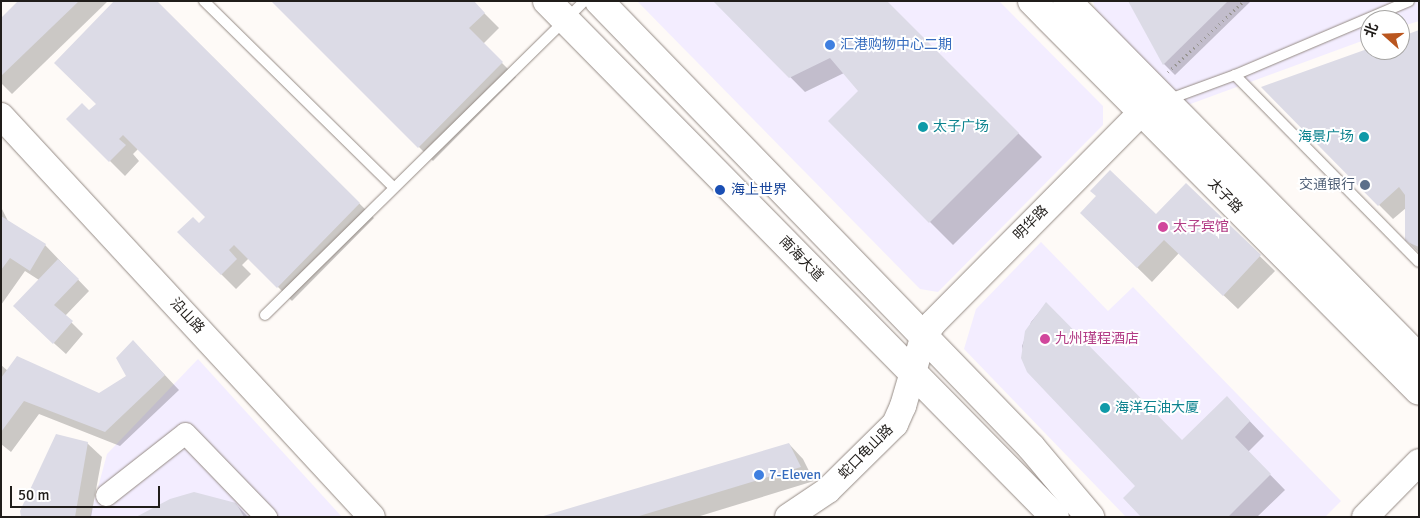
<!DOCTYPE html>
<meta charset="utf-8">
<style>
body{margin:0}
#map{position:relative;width:1420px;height:518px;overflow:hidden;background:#fefaf7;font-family:Signika,"Noto Sans SC",sans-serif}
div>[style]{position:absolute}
.commercial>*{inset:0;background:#f3edff}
.shadow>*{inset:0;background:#0003}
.building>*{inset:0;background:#dcdbe6}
.path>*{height:3px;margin-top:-1.5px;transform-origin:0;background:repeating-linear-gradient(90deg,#989592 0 1px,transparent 0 5px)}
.roads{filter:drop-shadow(0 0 1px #958b85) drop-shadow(0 0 1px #958b85)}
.service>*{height:10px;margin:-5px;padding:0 5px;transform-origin:5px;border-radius:5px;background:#fff}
.minor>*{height:21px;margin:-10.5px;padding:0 10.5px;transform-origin:10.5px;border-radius:10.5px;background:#fff}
.tertiary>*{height:26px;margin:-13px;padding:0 13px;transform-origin:13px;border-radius:13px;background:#fff}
.secondary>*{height:28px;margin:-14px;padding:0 14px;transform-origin:14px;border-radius:14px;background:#fff}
.primary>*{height:28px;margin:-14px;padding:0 14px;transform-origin:14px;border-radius:14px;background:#fff}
.dots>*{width:14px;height:14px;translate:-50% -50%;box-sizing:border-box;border:2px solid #fff;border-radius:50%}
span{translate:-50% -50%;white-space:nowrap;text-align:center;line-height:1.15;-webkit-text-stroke:4px #fff;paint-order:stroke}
.shop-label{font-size:14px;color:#366cbe}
.left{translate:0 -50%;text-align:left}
.culture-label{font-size:14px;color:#0d838f}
.right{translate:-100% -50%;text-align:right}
.service-label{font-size:14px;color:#4e5e75}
.transit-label{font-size:14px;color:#164399}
.street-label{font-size:14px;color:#201d1a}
.hotel-label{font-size:14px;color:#b23c85}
.frame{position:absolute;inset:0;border:2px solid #201d1a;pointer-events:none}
.north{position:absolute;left:1360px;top:10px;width:50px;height:50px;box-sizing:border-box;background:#fff;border:1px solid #a6a5a3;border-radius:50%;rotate:290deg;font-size:14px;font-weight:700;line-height:20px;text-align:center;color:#201d1a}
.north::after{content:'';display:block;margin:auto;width:18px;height:22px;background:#ba561f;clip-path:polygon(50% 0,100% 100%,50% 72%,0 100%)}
.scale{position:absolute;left:10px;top:486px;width:150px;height:22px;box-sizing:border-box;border:2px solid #201d1a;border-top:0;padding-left:6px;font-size:15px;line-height:18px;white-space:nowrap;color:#201d1a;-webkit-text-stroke:4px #fff;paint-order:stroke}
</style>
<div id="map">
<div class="commercial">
<i style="clip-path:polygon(637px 1px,999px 1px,1103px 106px,1103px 125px,938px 292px,920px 289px)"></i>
<i style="clip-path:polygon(1093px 1px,1419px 1px,1419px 21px,1400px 27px,1400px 20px,1370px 20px,1370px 38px,1185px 106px,1149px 71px,1095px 9px)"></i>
<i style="clip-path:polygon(1041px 242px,1108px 311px,1133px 287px,1341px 501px,1325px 517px,1126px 517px,964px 349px,976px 309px)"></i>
<i style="clip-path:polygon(198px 359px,342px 517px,90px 517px,107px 454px)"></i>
</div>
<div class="shadow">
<i style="clip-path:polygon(19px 1px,108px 1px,12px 94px,1px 83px,1px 20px)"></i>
<i style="clip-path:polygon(155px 1px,374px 218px,292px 301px,249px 258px,242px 265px,251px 274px,236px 289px,179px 232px,199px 224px,207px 217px,138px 149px,133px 154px,139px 161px,125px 176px,68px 119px,89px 112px,97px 104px)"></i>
<i style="clip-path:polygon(273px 1px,472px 1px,499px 28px,483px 44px,516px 77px,433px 161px)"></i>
<i style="clip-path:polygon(715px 1px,917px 32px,1042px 157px,953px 245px,829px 121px,859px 91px,844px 73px,805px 92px)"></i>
<i style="clip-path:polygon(1129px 1px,1251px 1px,1175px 75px,1164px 64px)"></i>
<i style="clip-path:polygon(1419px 31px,1419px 253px,1406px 240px,1406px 208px,1393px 219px,1263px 88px,1400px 50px,1400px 38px)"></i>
<i style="clip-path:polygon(1186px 184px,1275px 271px,1238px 309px,1179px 253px,1152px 282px,1096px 227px,1097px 196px,1156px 216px)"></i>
<i style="clip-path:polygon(1px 207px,8px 221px,45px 245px,89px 291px,65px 316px,83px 334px,66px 354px,26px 318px,39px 280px,25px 271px,1px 305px)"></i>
<i style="clip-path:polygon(1046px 304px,1182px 442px,1241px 412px,1264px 436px,1248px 452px,1285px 490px,1257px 517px,1142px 517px,1137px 486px,1028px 372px,1022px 346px,1031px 322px)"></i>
<i style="clip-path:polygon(147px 356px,179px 390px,120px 446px,39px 414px,11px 452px,1px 444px,1px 365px,8px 371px,99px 394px,127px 376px)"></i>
<i style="clip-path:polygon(87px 443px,102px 457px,91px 517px,22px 517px)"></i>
<i style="clip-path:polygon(789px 444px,803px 459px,814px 481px,697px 517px,543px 517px)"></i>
<i style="clip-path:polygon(170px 500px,236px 504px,248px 517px,139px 517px)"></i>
</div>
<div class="building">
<i style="clip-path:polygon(18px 1px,79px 1px,1px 76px,1px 18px)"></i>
<i style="clip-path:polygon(114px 1px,157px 1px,360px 203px,277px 288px,234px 245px,229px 250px,237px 259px,221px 275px,177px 232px,193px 217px,199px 223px,205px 217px,123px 135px,119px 139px,126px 145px,109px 162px,66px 119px,82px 103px,89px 110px,96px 104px,54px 63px)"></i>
<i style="clip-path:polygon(271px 1px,474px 1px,485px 13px,469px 28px,503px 62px,418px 148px)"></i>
<i style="clip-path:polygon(713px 1px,887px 1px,1019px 133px,929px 223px,828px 121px,858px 91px,830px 58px,789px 78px)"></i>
<i style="clip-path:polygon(1128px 1px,1228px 1px,1163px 65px)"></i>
<i style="clip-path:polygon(1419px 30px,1419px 247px,1405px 241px,1405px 195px,1399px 187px,1378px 206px,1261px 87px,1370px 48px,1400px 50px,1400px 37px)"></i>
<i style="clip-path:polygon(1110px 170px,1156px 214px,1186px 183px,1261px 255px,1223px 296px,1164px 240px,1137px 268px,1080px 213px,1096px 196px,1090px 191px)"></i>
<i style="clip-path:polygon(1px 216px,46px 244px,30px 271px,10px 258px,1px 270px)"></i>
<i style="clip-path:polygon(58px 259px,79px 279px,54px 305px,73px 321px,53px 344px,13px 306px)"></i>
<i style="clip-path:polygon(1046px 302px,1182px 440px,1227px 396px,1250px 421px,1235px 437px,1271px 474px,1228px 517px,1141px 517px,1123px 498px,1135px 486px,1027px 372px,1021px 358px,1025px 331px)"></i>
<i style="clip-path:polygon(133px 340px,165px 375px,105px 432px,24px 401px,1px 432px,1px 378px,17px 356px,99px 393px,126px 376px,116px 358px)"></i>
<i style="clip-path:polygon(56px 434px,88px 442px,75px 517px,21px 517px,20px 511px)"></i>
<i style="clip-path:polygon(789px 443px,801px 467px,636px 517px,540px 517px)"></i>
<i style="clip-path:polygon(194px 492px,236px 503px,244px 517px,136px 517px,170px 499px)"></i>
</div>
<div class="path">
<i style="left:1168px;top:72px;width:104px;rotate:-43.1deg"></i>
</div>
<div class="roads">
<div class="service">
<i style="left:204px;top:1px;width:265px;rotate:44.5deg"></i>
<i style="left:1235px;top:75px;width:262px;rotate:45.5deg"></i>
<i style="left:1167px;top:100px;width:72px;rotate:-20.2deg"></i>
<i style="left:1235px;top:75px;width:189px;rotate:-23deg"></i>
<i style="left:265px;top:315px;width:448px;rotate:-44.5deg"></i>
</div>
<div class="minor">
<i style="left:106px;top:495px;width:100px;rotate:-38.1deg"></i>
<i style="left:185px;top:433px;width:117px;rotate:46deg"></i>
</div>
<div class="tertiary">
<i style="left:1px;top:116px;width:546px;rotate:47.23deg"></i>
<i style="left:788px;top:517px;width:48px;rotate:-34deg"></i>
<i style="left:828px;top:490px;width:94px;rotate:-44.6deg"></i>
<i style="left:895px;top:424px;width:20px;rotate:-66deg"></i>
<i style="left:903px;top:406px;width:71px;rotate:-73.6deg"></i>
<i style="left:923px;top:338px;width:18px;rotate:-56deg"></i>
<i style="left:933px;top:323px;width:297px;rotate:-45.3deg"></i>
<i style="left:1365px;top:517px;width:77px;rotate:-45.5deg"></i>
</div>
<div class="secondary">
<i style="left:1032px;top:1px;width:549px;rotate:45.22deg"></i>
<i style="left:1067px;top:1px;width:501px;rotate:45.4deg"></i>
</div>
<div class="primary">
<i style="left:547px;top:1px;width:724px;rotate:45.45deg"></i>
<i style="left:599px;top:1px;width:621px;rotate:45.91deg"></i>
<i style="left:1031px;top:447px;width:92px;rotate:49.9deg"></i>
</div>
</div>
<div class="dots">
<i style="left:830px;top:45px;background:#3f7fe0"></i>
<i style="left:923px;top:127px;background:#0f9aa8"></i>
<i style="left:1364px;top:137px;background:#0f9aa8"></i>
<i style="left:1365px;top:185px;background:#5c6f8a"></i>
<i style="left:720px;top:190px;background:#1a4fb4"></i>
<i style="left:1163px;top:227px;background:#d1479c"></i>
<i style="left:1045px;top:339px;background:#d1479c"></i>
<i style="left:1105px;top:408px;background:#0f9aa8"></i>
<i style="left:759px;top:475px;background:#3f7fe0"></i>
</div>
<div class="shop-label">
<span class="left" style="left:840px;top:45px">汇港购物中心二期</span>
<span class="left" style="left:769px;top:475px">7-Eleven</span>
</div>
<div class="culture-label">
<span class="left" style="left:933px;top:127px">太子广场</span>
<span class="right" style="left:1354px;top:137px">海景广场</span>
<span class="left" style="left:1115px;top:408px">海洋石油大厦</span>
</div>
<div class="service-label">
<span class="right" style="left:1355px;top:185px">交通银行</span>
</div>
<div class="transit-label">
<span class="left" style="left:731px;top:190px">海上世界</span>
</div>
<div class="street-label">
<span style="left:1225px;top:196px;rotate:46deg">太子路</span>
<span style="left:1031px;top:223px;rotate:-45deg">明华路</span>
<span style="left:801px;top:259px;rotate:46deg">南海大道</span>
<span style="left:187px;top:316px;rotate:47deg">沿山路</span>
<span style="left:866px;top:452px;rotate:-45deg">蛇口龟山路</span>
</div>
<div class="hotel-label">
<span class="left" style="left:1173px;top:227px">太子宾馆</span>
<span class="left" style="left:1055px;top:339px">九州瑾程酒店</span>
</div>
<div class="frame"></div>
<div class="north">北</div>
<div class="scale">50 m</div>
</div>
